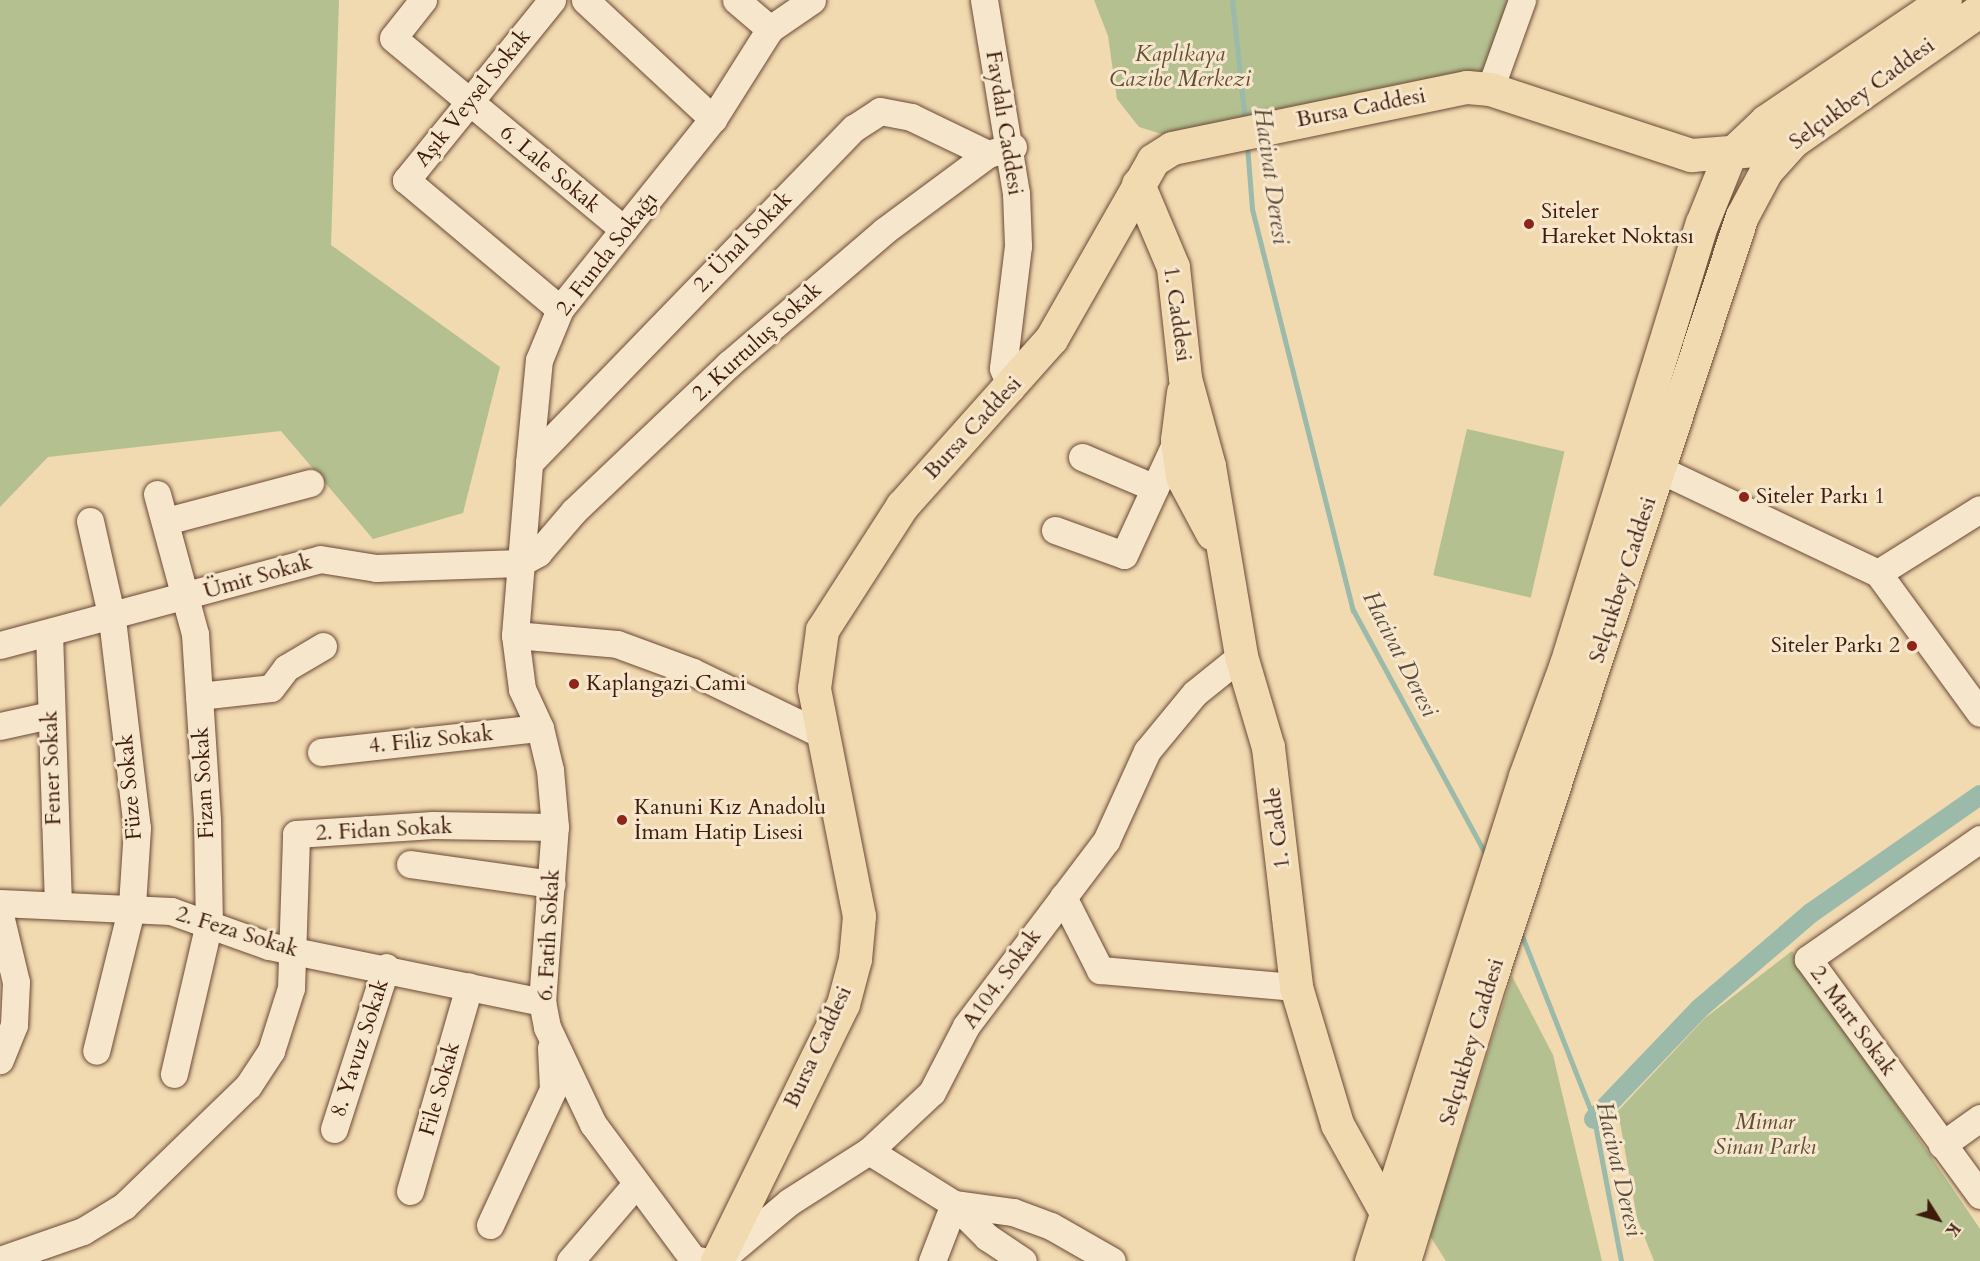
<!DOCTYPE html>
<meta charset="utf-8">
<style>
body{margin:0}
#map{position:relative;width:1980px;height:1261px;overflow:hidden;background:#f1d9b0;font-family:Cardo,serif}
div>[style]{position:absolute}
.green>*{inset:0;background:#b4c090;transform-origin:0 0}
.stream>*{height:5px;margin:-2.5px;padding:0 2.5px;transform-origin:2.5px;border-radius:2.5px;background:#9bbaa9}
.canal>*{height:20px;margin:-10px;padding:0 10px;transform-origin:10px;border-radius:10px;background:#9bbaa9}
.roads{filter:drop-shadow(0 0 2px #6b4a36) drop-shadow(0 0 2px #6b4a36)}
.minor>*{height:27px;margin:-13.5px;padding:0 13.5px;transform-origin:13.5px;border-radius:13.5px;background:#f6e6cc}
.major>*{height:33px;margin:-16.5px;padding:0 16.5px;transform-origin:16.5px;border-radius:16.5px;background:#f1d9b0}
.dots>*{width:16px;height:16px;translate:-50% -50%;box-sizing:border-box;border:3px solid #f6e6cc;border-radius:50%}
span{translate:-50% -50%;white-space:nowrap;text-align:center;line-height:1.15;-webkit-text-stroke:6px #f6e6cc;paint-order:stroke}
.park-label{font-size:22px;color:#614d34;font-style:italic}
.street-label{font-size:22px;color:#3e1b0d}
.poi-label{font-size:22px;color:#3e1b0d}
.left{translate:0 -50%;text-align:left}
.right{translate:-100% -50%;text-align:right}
.water-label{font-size:24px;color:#5a4b3c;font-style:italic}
.north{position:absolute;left:1908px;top:1189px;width:60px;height:60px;-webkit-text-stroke:4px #f6e6cc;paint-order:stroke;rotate:127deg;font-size:16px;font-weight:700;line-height:24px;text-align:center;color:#3e1b0d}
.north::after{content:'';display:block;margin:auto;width:21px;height:27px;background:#3e1b0d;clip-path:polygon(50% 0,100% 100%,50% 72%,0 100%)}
</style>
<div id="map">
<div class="green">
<i style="clip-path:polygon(0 0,339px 0,331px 245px,500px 367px,463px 513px,373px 539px,281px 431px,48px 457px,0 507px)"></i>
<i style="clip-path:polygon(1094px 0,1510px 0,1483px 76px,1168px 136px,1139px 127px,1117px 99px,1108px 36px)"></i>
<i style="left:1467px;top:429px;width:100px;height:150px;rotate:13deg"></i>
<i style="clip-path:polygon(1792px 951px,1980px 1229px,1980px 1261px,1654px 1261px,1637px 1218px,1618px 1111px,1705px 1018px)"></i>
<i style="clip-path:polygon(1512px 976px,1553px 1055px,1602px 1261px,1446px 1261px,1430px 1236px)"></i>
</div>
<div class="stream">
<i style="left:1232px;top:0;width:122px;rotate:83.9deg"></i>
<i style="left:1247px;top:145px;width:64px;rotate:85.5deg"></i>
<i style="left:1252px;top:209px;width:414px;rotate:75.9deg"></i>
<i style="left:1353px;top:610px;width:281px;rotate:61.5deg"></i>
<i style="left:1520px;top:931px;width:202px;rotate:68.5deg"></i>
<i style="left:1594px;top:1119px;width:145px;rotate:79.2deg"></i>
</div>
<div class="canal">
<i style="left:1594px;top:1119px;width:152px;rotate:-46.3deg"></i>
<i style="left:1699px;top:1009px;width:148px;rotate:-40.6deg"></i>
<i style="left:1811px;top:913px;width:206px;rotate:-34.9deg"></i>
</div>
<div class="roads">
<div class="minor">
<i style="left:423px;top:0;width:48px;rotate:128.3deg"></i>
<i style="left:393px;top:38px;width:300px;rotate:39.7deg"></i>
<i style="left:552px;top:0;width:232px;rotate:129deg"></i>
<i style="left:406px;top:180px;width:201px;rotate:40deg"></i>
<i style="left:585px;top:0;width:175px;rotate:42.9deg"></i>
<i style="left:736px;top:0;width:45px;rotate:40.5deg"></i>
<i style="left:984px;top:0;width:196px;rotate:80.6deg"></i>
<i style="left:1016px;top:193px;width:53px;rotate:87.8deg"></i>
<i style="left:1018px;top:246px;width:123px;rotate:97deg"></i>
<i style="left:1003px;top:368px;width:22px;rotate:69deg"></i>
<i style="left:1490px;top:89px;width:95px;rotate:-70.2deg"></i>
<i style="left:1082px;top:457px;width:79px;rotate:23deg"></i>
<i style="left:1642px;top:461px;width:261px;rotate:25.4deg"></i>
<i style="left:1878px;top:573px;width:120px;rotate:-32.1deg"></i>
<i style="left:529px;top:463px;width:467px;rotate:-45.9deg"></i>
<i style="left:854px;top:128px;width:31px;rotate:-33deg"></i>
<i style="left:880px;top:111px;width:32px;rotate:11deg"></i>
<i style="left:911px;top:117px;width:85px;rotate:25.7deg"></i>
<i style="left:157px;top:494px;width:145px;rotate:74.8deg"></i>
<i style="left:195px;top:634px;width:187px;rotate:86.3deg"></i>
<i style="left:207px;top:821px;width:102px;rotate:88.9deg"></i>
<i style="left:209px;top:923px;width:155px;rotate:103.1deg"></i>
<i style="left:90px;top:521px;width:100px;rotate:77.3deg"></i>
<i style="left:112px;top:619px;width:210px;rotate:83.2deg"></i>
<i style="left:137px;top:828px;width:78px;rotate:93.7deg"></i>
<i style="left:132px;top:906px;width:149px;rotate:103.9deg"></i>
<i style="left:166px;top:521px;width:149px;rotate:-14.8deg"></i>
<i style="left:1055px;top:530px;width:73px;rotate:19.9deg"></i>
<i style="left:1124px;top:555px;width:127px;rotate:-65.3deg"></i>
<i style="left:1878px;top:573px;width:173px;rotate:53.9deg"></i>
<i style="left:49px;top:633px;width:270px;rotate:88.1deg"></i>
<i style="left:515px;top:635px;width:102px;rotate:5deg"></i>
<i style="left:617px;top:644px;width:81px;rotate:20.2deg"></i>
<i style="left:693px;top:672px;width:140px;rotate:25.8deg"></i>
<i style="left:0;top:645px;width:331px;rotate:-15deg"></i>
<i style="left:320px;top:559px;width:57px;rotate:9.1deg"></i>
<i style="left:376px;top:568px;width:144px;rotate:-2deg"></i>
<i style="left:520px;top:563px;width:21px;rotate:-29deg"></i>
<i style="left:538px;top:553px;width:55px;rotate:-49.4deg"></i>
<i style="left:574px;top:511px;width:214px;rotate:-43.5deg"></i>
<i style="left:729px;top:364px;width:204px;rotate:-40.6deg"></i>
<i style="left:884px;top:231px;width:129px;rotate:-36.5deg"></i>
<i style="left:988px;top:154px;width:26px;rotate:-16deg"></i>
<i style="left:199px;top:696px;width:72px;rotate:-6.3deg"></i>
<i style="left:271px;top:688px;width:25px;rotate:-53deg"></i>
<i style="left:286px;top:668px;width:43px;rotate:-30.7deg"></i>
<i style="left:0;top:726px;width:51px;rotate:-12.4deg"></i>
<i style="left:321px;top:752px;width:220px;rotate:-6.3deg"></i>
<i style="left:1980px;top:839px;width:210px;rotate:145.1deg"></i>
<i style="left:1808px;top:959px;width:292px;rotate:53.9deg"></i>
<i style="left:410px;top:864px;width:143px;rotate:8deg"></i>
<i style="left:1063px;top:897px;width:82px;rotate:63.1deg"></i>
<i style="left:1100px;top:970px;width:197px;rotate:5deg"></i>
<i style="left:0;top:903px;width:171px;rotate:2.7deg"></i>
<i style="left:171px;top:911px;width:104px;rotate:19.7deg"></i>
<i style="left:269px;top:946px;width:279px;rotate:11.6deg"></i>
<i style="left:0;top:915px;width:69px;rotate:76.6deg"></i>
<i style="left:16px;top:982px;width:43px;rotate:92.7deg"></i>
<i style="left:14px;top:1025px;width:38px;rotate:112deg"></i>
<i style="left:334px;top:1129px;width:170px;rotate:-72.2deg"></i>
<i style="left:1942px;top:1145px;width:47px;rotate:-35.4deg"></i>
<i style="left:869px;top:1151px;width:100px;rotate:31.9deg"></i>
<i style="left:954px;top:1204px;width:60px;rotate:7.7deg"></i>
<i style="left:1013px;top:1212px;width:40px;rotate:20.2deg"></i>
<i style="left:1051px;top:1226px;width:70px;rotate:29.8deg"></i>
<i style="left:410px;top:1191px;width:213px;rotate:-73.9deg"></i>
<i style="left:490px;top:1225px;width:150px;rotate:-65.1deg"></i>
<i style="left:553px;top:1089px;width:41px;rotate:-92.8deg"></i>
<i style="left:0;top:1260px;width:88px;rotate:-19.3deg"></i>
<i style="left:83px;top:1231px;width:48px;rotate:-31.4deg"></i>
<i style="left:124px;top:1206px;width:173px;rotate:-44.1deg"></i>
<i style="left:248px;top:1086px;width:42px;rotate:-56.7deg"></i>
<i style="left:271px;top:1051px;width:66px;rotate:-72.4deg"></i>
<i style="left:291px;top:988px;width:154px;rotate:-88.1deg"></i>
<i style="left:296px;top:834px;width:137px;rotate:-3.8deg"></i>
<i style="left:433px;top:825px;width:122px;rotate:0.9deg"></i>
<i style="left:720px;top:1260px;width:90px;rotate:-40deg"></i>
<i style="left:789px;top:1202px;width:95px;rotate:-32.5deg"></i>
<i style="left:869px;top:1151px;width:86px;rotate:-43.1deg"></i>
<i style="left:932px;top:1092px;width:74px;rotate:-62.7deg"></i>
<i style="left:966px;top:1026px;width:232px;rotate:-52.9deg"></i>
<i style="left:1106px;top:841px;width:99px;rotate:-65.5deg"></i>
<i style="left:1147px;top:751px;width:75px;rotate:-50.4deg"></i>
<i style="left:1195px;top:693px;width:59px;rotate:-38.8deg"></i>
<i style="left:570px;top:1261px;width:101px;rotate:-49.4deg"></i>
<i style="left:703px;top:1261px;width:10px;rotate:-169deg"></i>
<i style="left:693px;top:1259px;width:168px;rotate:-126.5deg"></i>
<i style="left:593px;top:1124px;width:107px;rotate:-115.4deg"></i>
<i style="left:547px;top:1027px;width:25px;rotate:-101deg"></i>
<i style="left:542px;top:1002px;width:175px;rotate:-85.8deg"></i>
<i style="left:555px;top:827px;width:57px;rotate:-95deg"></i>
<i style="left:550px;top:770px;width:43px;rotate:-103.4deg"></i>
<i style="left:540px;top:728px;width:43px;rotate:-114.8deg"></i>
<i style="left:522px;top:689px;width:54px;rotate:-97.4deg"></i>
<i style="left:515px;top:635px;width:173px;rotate:-85.3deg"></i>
<i style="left:529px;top:463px;width:103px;rotate:-84.5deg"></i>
<i style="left:539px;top:360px;width:55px;rotate:-67.6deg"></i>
<i style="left:560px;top:309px;width:244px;rotate:-51.2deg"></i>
<i style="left:713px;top:119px;width:107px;rotate:-57.7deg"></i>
<i style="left:770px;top:29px;width:51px;rotate:-34.6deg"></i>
<i style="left:932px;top:1261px;width:61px;rotate:-68.9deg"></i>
<i style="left:954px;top:1204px;width:47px;rotate:45deg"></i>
<i style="left:987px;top:1237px;width:43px;rotate:33.7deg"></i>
</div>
<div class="major">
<i style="left:1138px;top:184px;width:90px;rotate:67.1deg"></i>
<i style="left:1173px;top:267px;width:112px;rotate:83.8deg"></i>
<i style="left:1185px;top:378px;width:91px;rotate:74.7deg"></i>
<i style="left:1209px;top:466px;width:193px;rotate:80.4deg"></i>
<i style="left:1241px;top:656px;width:95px;rotate:73.5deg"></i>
<i style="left:1268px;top:747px;width:242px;rotate:83.3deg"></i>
<i style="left:1296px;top:987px;width:143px;rotate:73.3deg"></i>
<i style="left:1337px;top:1124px;width:115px;rotate:61deg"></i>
<i style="left:1183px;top:392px;width:48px;rotate:97.1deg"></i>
<i style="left:1177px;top:440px;width:37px;rotate:82deg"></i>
<i style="left:1182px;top:477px;width:64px;rotate:61.8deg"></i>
<i style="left:717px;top:1261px;width:286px;rotate:-63.9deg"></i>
<i style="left:843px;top:1004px;width:47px;rotate:-75.1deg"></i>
<i style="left:855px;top:959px;width:43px;rotate:-84.7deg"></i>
<i style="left:859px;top:916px;width:232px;rotate:-101.2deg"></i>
<i style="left:814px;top:688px;width:59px;rotate:-82.1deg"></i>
<i style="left:822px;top:630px;width:148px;rotate:-57.2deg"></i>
<i style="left:902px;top:506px;width:224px;rotate:-48.3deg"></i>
<i style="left:1051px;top:339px;width:206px;rotate:-60.3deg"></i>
<i style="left:1153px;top:160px;width:22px;rotate:-32deg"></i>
<i style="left:1172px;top:148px;width:301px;rotate:-11.7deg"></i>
<i style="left:1467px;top:87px;width:23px;rotate:5deg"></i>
<i style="left:1490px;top:89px;width:212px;rotate:18.2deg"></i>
<i style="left:1691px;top:155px;width:65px;rotate:-4.4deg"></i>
<i style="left:1756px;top:150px;width:77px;rotate:-24.6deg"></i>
<i style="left:1371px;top:1261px;width:509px;rotate:-72.38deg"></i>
<i style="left:1525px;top:776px;width:119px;rotate:-69.9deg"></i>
<i style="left:1566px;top:664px;width:461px;rotate:-72.9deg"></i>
<i style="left:1702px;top:223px;width:72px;rotate:-68.1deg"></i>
<i style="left:1729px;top:156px;width:51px;rotate:-43.4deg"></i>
<i style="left:1766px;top:121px;width:216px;rotate:-34.1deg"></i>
<i style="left:1404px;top:1261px;width:294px;rotate:-73deg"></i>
<i style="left:1490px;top:980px;width:804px;rotate:-71.75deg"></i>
<i style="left:1742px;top:216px;width:51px;rotate:-61.9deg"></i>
<i style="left:1766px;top:171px;width:40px;rotate:-48deg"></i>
<i style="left:1793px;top:141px;width:228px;rotate:-35deg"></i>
</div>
</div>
<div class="dots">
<i style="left:1529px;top:224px;background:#8f2418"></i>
<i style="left:1744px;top:497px;background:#8f2418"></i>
<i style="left:1912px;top:646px;background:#8f2418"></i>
<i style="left:574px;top:684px;background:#8f2418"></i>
<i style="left:622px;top:820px;background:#8f2418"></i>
</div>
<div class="park-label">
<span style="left:1180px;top:67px">Kaplıkaya<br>Cazibe Merkezi</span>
<span style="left:1765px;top:1135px">Mimar<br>Sinan Parkı</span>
</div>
<div class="street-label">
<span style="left:1862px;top:94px;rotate:-36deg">Selçukbey Caddesi</span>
<span style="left:473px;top:98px;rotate:-51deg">Aşık Veysel Sokak</span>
<span style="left:1361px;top:108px;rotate:-11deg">Bursa Caddesi</span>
<span style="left:1004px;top:123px;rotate:81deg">Faydalı Caddesi</span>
<span style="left:550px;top:169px;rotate:40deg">6. Lale Sokak</span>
<span style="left:743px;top:242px;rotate:-46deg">2. Ünal Sokak</span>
<span style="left:607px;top:254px;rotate:-52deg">2. Funda Sokağı</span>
<span style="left:1177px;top:314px;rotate:82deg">1. Caddesi</span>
<span style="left:757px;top:342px;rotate:-42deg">2. Kurtuluş Sokak</span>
<span style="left:973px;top:428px;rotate:-47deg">Bursa Caddesi</span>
<span style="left:258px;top:577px;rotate:-16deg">Ümit Sokak</span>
<span style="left:1623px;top:580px;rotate:-72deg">Selçukbey Caddesi</span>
<span style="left:431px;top:740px;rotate:-6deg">4. Filiz Sokak</span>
<span style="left:52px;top:768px;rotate:-92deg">Fener Sokak</span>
<span style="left:204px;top:783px;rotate:-93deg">Fizan Sokak</span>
<span style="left:130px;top:787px;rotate:-95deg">Füze Sokak</span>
<span style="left:1278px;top:828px;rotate:-97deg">1. Cadde</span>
<span style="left:384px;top:830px;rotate:-3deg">2. Fidan Sokak</span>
<span style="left:237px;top:932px;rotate:17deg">2. Feza Sokak</span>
<span style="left:549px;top:935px;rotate:-87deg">6. Fatih Sokak</span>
<span style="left:1002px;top:979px;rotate:-54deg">A104. Sokak</span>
<span style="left:1853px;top:1021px;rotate:54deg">2. Mart Sokak</span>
<span style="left:1472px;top:1042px;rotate:-73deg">Selçukbey Caddesi</span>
<span style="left:818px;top:1047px;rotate:-65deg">Bursa Caddesi</span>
<span style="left:360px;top:1048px;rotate:-72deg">8. Yavuz Sokak</span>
<span style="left:440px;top:1089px;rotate:-74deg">File Sokak</span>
</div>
<div class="poi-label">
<span class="left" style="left:1541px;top:224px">Siteler<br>Hareket Noktası</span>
<span class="left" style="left:1756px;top:497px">Siteler Parkı 1</span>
<span class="right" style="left:1900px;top:646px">Siteler Parkı 2</span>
<span class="left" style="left:586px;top:684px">Kaplangazi Cami</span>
<span class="left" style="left:634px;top:820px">Kanuni Kız Anadolu<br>İmam Hatip Lisesi</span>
</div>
<div class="water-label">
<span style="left:1271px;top:176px;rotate:82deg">Hacivat Deresi</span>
<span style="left:1400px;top:654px;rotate:63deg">Hacivat Deresi</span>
<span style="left:1619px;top:1169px;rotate:77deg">Hacivat Deresi</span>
</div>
<div class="north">K</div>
</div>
